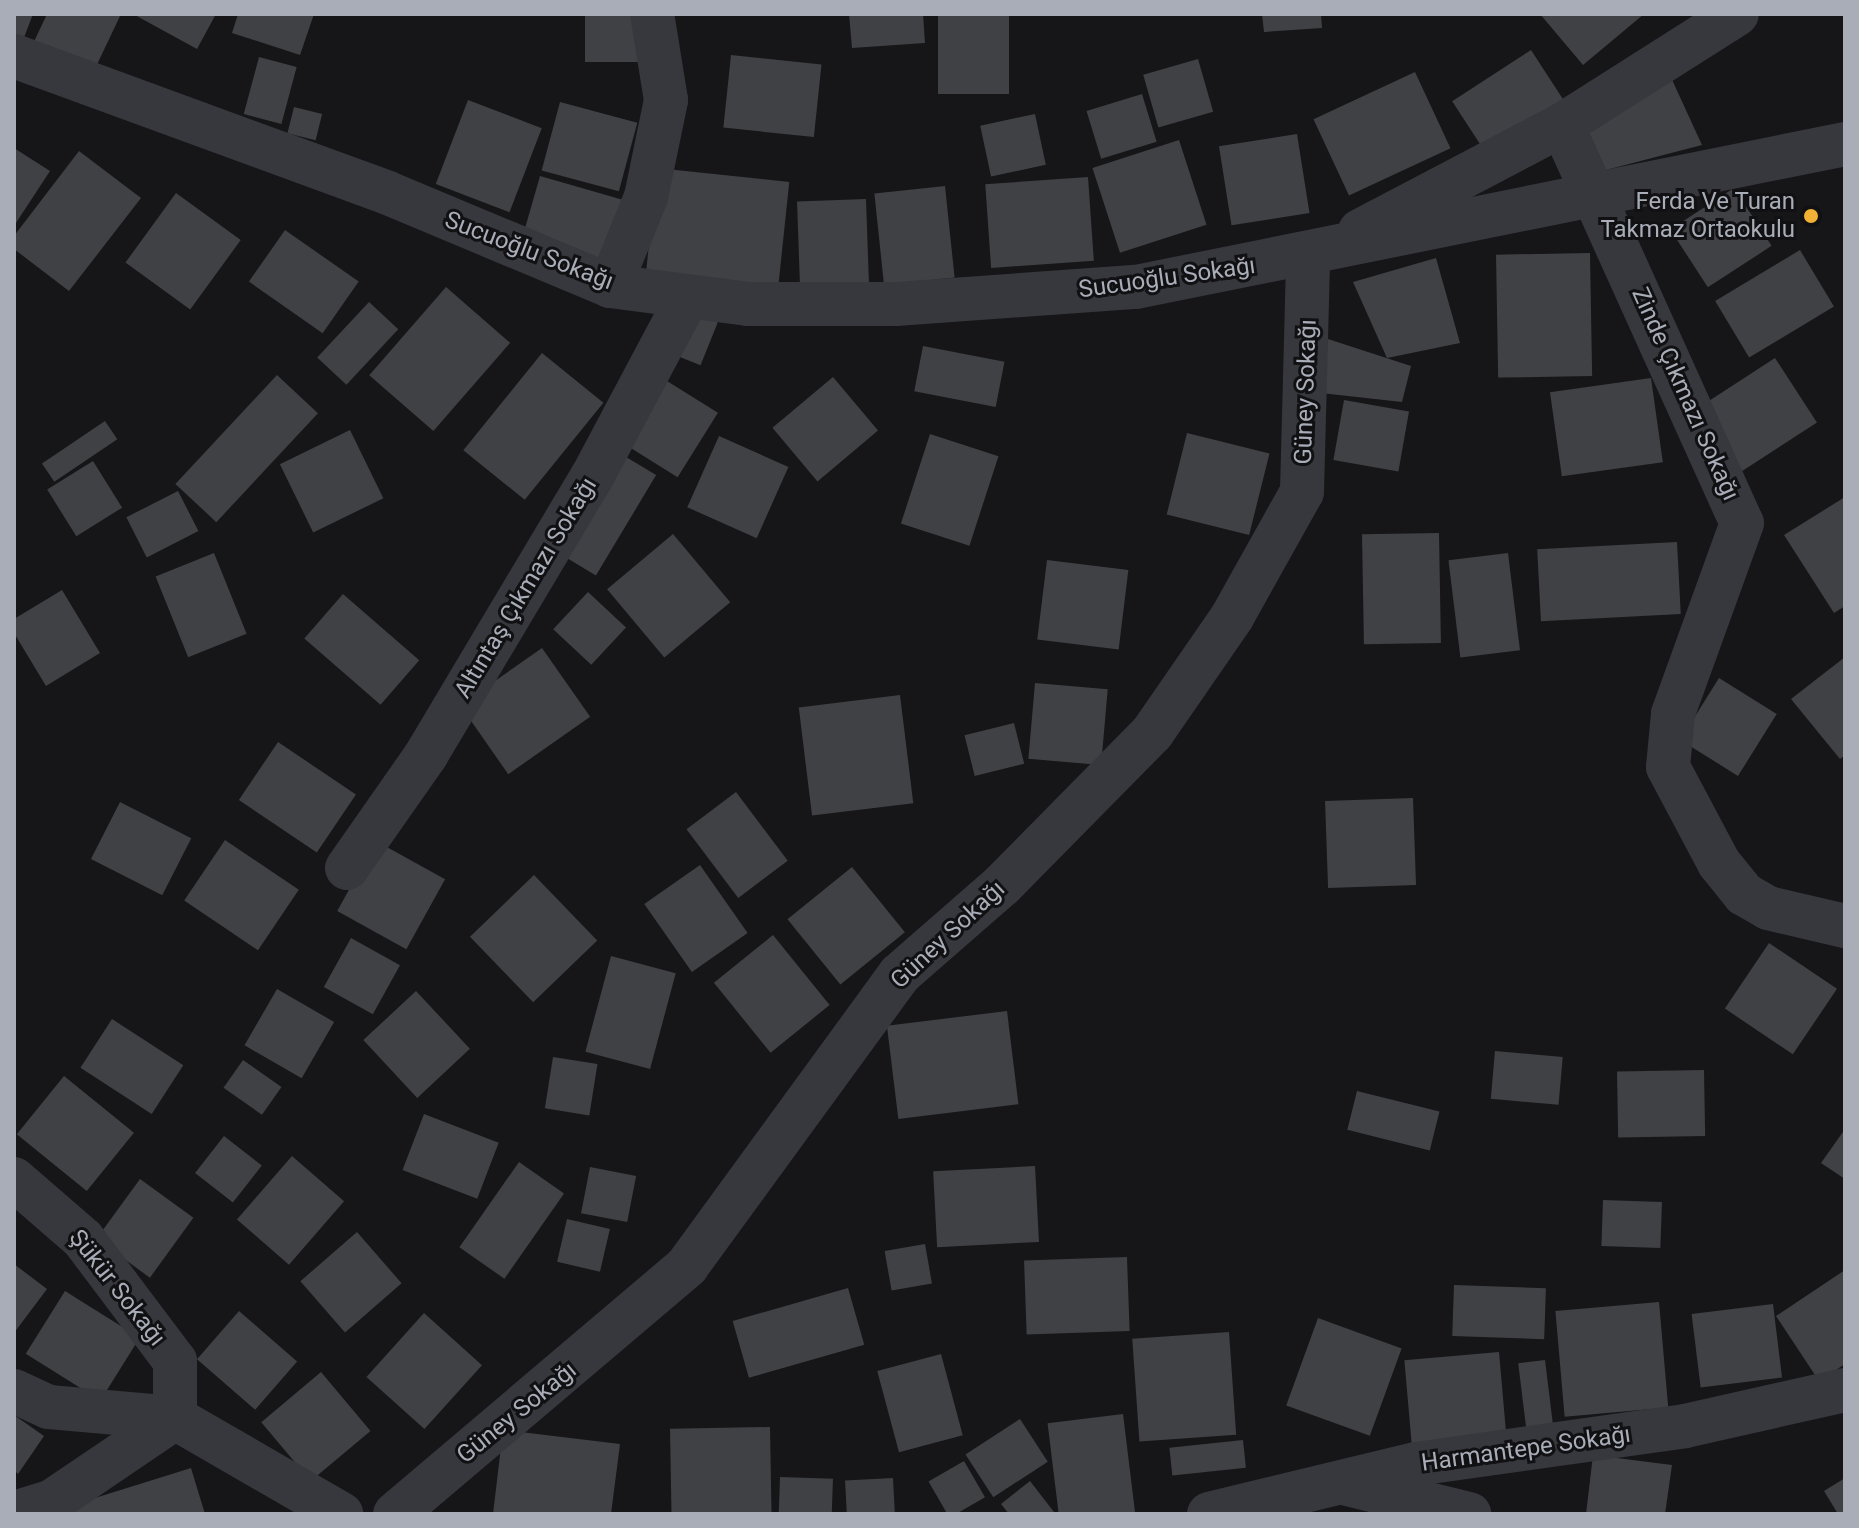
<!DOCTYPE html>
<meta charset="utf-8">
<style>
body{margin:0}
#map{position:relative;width:1859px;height:1528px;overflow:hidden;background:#161618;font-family:Roboto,sans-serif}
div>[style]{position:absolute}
.building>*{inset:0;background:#404145;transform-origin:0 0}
.minor>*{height:44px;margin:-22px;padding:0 22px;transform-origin:22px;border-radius:22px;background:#37383d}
.dots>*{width:22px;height:22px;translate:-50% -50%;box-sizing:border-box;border:4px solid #111113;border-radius:50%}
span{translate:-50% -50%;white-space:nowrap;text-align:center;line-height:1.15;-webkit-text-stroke:6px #111113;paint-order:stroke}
.poi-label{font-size:24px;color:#a8adb8}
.right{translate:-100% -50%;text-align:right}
.street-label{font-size:24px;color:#a8adb8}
.frame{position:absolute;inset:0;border:16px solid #a8adb8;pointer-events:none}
</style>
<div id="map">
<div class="building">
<i style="clip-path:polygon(14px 14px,33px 14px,20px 48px,14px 45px)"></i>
<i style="clip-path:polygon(47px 14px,121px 14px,92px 75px,31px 48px)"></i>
<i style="clip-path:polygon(133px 14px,216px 14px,197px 49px)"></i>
<i style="clip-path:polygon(238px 14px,314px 14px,300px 55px,232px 33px)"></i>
<i style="left:585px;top:14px;width:64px;height:48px"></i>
<i style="clip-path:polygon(849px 14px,923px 14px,925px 43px,852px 48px)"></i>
<i style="left:938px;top:14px;width:71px;height:80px"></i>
<i style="clip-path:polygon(1262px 14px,1321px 14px,1322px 28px,1264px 32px)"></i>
<i style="clip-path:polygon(1540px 14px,1644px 14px,1583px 65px)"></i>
<i style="left:1531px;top:50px;width:63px;height:94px;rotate:57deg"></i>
<i style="left:731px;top:55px;width:91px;height:73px;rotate:6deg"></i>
<i style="left:259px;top:57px;width:39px;height:59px;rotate:15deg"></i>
<i style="left:1198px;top:59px;width:55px;height:57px;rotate:74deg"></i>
<i style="clip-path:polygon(1668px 71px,1702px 145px,1606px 170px,1580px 127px)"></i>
<i style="left:1415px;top:72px;width:84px;height:112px;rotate:65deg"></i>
<i style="left:1142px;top:94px;width:50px;height:58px;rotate:73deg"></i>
<i style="left:468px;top:100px;width:79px;height:90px;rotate:21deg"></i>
<i style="left:560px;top:102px;width:80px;height:71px;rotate:15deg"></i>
<i style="left:294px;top:107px;width:29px;height:27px;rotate:14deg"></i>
<i style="left:1035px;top:114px;width:52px;height:56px;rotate:78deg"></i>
<i style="left:1297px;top:134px;width:80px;height:79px;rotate:81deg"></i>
<i style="left:1179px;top:140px;width:89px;height:91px;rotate:72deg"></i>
<i style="clip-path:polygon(14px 148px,50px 171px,14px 226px)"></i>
<i style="clip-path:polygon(79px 151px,141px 198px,69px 291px,14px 249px,14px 236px)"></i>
<i style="left:657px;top:168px;width:133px;height:105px;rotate:6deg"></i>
<i style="left:540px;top:176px;width:85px;height:65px;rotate:16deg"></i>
<i style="left:1088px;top:177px;width:84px;height:103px;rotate:86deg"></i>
<i style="left:945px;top:186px;width:92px;height:71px;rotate:84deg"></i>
<i style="left:1734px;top:188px;width:69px;height:76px;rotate:57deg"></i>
<i style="left:176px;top:193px;width:80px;height:86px;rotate:36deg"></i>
<i style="left:866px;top:199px;width:89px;height:69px;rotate:88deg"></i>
<i style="left:285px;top:230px;width:90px;height:63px;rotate:35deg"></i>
<i style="left:1800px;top:250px;width:66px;height:99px;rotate:59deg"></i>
<i style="left:1590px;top:253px;width:123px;height:94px;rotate:89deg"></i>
<i style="clip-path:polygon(1436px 258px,1460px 343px,1387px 358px,1353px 282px)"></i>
<i style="left:446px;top:287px;width:85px;height:117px;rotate:41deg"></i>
<i style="left:369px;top:302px;width:40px;height:76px;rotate:43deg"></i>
<i style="left:689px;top:311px;width:31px;height:46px;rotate:22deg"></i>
<i style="clip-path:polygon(1328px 339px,1411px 366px,1402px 402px,1321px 393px)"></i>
<i style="left:923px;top:346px;width:83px;height:46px;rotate:11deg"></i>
<i style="left:542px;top:353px;width:79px;height:125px;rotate:39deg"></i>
<i style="left:1775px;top:358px;width:77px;height:89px;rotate:57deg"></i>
<i style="left:277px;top:375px;width:56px;height:149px;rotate:43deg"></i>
<i style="left:833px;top:377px;width:70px;height:79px;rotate:50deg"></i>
<i style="left:1651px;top:378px;width:85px;height:102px;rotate:82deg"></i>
<i style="left:667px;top:381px;width:60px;height:76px;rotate:32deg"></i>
<i style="left:1344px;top:400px;width:66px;height:61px;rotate:10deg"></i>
<i style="left:105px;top:421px;width:22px;height:76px;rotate:56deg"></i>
<i style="left:350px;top:430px;width:76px;height:78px;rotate:64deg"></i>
<i style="left:1187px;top:433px;width:85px;height:84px;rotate:14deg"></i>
<i style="left:930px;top:434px;width:72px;height:94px;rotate:18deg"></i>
<i style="left:719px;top:436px;width:76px;height:78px;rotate:24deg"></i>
<i style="left:621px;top:454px;width:41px;height:117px;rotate:31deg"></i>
<i style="left:93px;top:461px;width:55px;height:54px;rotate:58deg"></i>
<i style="left:178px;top:491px;width:45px;height:58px;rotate:63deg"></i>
<i style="clip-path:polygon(1845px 497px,1845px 606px,1834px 613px,1784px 535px)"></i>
<i style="left:1439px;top:533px;width:110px;height:77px;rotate:89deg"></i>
<i style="left:673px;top:534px;width:89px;height:86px;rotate:50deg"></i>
<i style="left:1677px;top:542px;width:72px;height:140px;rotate:87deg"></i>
<i style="left:214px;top:553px;width:87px;height:63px;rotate:68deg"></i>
<i style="left:1508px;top:553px;width:98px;height:60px;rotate:83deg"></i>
<i style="left:1047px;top:560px;width:82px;height:80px;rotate:7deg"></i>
<i style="clip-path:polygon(62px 590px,100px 653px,46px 686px,14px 633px,14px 619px)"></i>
<i style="left:588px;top:592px;width:52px;height:51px;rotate:43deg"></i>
<i style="left:343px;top:594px;width:101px;height:59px;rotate:41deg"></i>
<i style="left:542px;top:648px;width:84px;height:100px;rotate:55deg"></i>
<i style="clip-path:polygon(1845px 657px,1845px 755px,1840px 759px,1791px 699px)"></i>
<i style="left:1719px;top:678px;width:68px;height:73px;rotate:32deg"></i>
<i style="left:1035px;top:683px;width:73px;height:76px;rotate:5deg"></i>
<i style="left:900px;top:695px;width:109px;height:102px;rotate:83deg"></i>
<i style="left:1014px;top:723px;width:42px;height:51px;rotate:76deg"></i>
<i style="left:278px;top:742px;width:94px;height:70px;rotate:34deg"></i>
<i style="left:736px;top:792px;width:86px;height:62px;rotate:53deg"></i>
<i style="left:1413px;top:798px;width:87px;height:88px;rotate:88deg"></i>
<i style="left:120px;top:802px;width:80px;height:64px;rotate:27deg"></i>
<i style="left:225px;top:840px;width:89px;height:73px;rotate:34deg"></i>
<i style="left:376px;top:841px;width:79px;height:80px;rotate:29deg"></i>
<i style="left:700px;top:865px;width:83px;height:68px;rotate:55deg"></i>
<i style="left:852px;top:867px;width:84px;height:83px;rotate:51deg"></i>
<i style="left:534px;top:875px;width:91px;height:89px;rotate:46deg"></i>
<i style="left:773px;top:935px;width:90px;height:76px;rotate:51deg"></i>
<i style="left:351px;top:938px;width:56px;height:56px;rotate:29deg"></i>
<i style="left:1769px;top:943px;width:82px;height:79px;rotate:34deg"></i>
<i style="left:611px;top:956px;width:67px;height:99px;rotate:15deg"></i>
<i style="left:277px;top:989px;width:66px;height:65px;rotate:30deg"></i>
<i style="left:416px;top:991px;width:79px;height:72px;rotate:47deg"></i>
<i style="left:1007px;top:1011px;width:94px;height:121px;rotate:83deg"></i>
<i style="left:112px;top:1019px;width:85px;height:58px;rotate:33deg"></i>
<i style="left:1495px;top:1051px;width:68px;height:48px;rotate:5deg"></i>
<i style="left:553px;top:1057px;width:45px;height:52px;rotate:9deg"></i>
<i style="left:243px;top:1060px;width:47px;height:34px;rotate:35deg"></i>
<i style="left:1704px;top:1070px;width:66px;height:87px;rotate:89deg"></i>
<i style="left:64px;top:1076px;width:90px;height:75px;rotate:39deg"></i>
<i style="left:1357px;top:1091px;width:85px;height:40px;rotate:14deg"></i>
<i style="left:424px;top:1114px;width:80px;height:60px;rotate:21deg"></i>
<i style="clip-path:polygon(1845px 1129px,1845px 1179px,1821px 1163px)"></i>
<i style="left:224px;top:1136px;width:48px;height:47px;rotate:38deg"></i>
<i style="left:292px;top:1156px;width:69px;height:84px;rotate:41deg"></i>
<i style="left:519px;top:1162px;width:55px;height:104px;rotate:35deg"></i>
<i style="left:1035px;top:1166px;width:76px;height:102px;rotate:87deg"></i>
<i style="left:590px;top:1167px;width:47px;height:47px;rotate:11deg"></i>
<i style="left:140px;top:1179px;width:66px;height:74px;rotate:36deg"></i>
<i style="left:1603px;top:1200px;width:59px;height:46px;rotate:2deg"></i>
<i style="left:567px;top:1219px;width:44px;height:44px;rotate:13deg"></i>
<i style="left:357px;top:1232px;width:68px;height:75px;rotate:49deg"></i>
<i style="left:925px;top:1244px;width:40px;height:41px;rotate:80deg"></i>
<i style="left:1127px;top:1257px;width:74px;height:103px;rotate:88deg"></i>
<i style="clip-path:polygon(14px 1264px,47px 1289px,14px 1333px)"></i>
<i style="clip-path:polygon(1845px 1270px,1845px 1364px,1819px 1381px,1776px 1316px)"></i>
<i style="left:1454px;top:1285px;width:92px;height:51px;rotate:2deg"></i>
<i style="left:848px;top:1288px;width:59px;height:120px;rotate:74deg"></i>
<i style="left:65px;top:1291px;width:88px;height:74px;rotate:32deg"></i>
<i style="left:1659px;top:1302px;width:106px;height:104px;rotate:85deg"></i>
<i style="left:1773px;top:1304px;width:74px;height:82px;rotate:83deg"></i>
<i style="left:239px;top:1311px;width:77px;height:64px;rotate:41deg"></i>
<i style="left:424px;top:1313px;width:78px;height:86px;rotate:42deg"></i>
<i style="left:1318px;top:1318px;width:89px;height:93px;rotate:20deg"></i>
<i style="left:1229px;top:1332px;width:103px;height:97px;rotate:86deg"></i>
<i style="left:1499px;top:1352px;width:85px;height:95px;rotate:85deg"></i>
<i style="left:941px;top:1354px;width:84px;height:66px;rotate:75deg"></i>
<i style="left:1545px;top:1360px;width:64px;height:27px;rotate:83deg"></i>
<i style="left:321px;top:1372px;width:77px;height:78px;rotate:50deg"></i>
<i style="left:1123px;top:1414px;width:101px;height:76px;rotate:83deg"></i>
<i style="clip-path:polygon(14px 1415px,44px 1436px,18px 1474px,14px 1470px)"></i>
<i style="left:1020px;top:1419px;width:51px;height:65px;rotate:57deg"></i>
<i style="left:770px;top:1427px;width:87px;height:100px;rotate:89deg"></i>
<i style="clip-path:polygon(503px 1430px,620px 1444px,611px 1514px,493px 1514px)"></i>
<i style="left:1243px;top:1440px;width:28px;height:74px;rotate:84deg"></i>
<i style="clip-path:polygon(1593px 1455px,1672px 1465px,1665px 1514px,1586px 1514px)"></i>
<i style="left:964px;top:1461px;width:42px;height:41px;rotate:60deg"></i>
<i style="clip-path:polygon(191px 1468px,205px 1514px,65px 1514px,63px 1508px)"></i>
<i style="left:780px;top:1477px;width:53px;height:37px;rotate:2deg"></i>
<i style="left:893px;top:1478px;width:36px;height:48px;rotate:87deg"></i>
<i style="clip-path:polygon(1845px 1478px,1845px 1514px,1838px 1514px,1824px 1491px)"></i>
<i style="clip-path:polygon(1030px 1481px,1054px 1512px,1052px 1514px,1009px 1514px,1001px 1504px)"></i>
</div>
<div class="minor">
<i style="left:14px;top:56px;width:398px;rotate:20.1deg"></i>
<i style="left:388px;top:193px;width:241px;rotate:22.7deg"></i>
<i style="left:610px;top:286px;width:139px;rotate:7.4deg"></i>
<i style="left:748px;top:304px;width:148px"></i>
<i style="left:896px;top:304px;width:241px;rotate:-4.1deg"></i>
<i style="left:1136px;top:287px;width:723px;rotate:-11.4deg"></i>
<i style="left:1562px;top:125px;width:437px;rotate:65.7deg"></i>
<i style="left:1742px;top:523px;width:203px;rotate:109.9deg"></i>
<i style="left:1673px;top:714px;width:53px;rotate:95.4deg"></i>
<i style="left:1668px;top:767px;width:109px;rotate:62deg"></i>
<i style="left:1719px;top:863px;width:40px;rotate:51deg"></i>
<i style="left:1744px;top:894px;width:28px;rotate:30deg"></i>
<i style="left:1768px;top:908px;width:79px;rotate:13.2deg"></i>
<i style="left:1360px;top:231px;width:228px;rotate:-27.7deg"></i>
<i style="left:1562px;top:125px;width:207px;rotate:-32.4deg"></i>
<i style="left:610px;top:286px;width:96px;rotate:-68deg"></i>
<i style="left:646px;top:197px;width:99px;rotate:-78.3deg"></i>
<i style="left:666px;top:100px;width:87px;rotate:-99.2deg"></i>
<i style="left:347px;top:868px;width:138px;rotate:-55deg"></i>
<i style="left:426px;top:755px;width:324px;rotate:-59.2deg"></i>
<i style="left:592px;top:477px;width:203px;rotate:-62deg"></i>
<i style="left:14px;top:1179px;width:91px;rotate:41deg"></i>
<i style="left:83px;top:1239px;width:153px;rotate:53deg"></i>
<i style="left:175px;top:1361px;width:57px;rotate:90deg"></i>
<i style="left:14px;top:1391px;width:38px;rotate:25deg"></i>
<i style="left:49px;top:1407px;width:126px;rotate:5deg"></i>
<i style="left:175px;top:1418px;width:192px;rotate:30deg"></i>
<i style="left:1347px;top:1484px;width:126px;rotate:13.8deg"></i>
<i style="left:14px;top:1513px;width:39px;rotate:-17deg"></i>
<i style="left:51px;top:1502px;width:150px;rotate:-34.1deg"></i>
<i style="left:395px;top:1514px;width:383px;rotate:-40.3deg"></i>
<i style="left:687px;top:1266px;width:361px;rotate:-53.9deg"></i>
<i style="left:900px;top:974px;width:135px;rotate:-41.1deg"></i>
<i style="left:1002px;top:885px;width:214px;rotate:-45.4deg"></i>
<i style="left:1152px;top:733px;width:141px;rotate:-55.4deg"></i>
<i style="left:1232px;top:617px;width:143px;rotate:-60.8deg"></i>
<i style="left:1302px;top:492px;width:234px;rotate:-88.5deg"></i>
<i style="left:1209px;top:1514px;width:213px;rotate:-13.6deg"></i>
<i style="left:1416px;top:1464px;width:272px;rotate:-8deg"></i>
<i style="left:1685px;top:1426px;width:164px;rotate:-12.7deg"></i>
</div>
<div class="dots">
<i style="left:1811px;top:216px;background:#f2b134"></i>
</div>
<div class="poi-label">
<span class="right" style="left:1795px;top:216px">Ferda Ve Turan<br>Takmaz Ortaokulu</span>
</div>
<div class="street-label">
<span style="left:529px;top:251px;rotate:21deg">Sucuoğlu Sokağı</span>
<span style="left:1167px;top:278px;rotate:-8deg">Sucuoğlu Sokağı</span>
<span style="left:1306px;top:392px;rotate:-88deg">Güney Sokağı</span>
<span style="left:1685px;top:394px;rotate:66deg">Zinde Çıkmazı Sokağı</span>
<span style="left:526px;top:588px;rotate:-59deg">Altıntaş Çıkmazı Sokağı</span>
<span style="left:948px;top:935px;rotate:-43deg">Güney Sokağı</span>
<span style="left:117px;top:1288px;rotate:52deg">Şükür Sokağı</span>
<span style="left:517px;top:1413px;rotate:-39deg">Güney Sokağı</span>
<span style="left:1526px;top:1449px;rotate:-8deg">Harmantepe Sokağı</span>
</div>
<div class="frame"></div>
</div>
